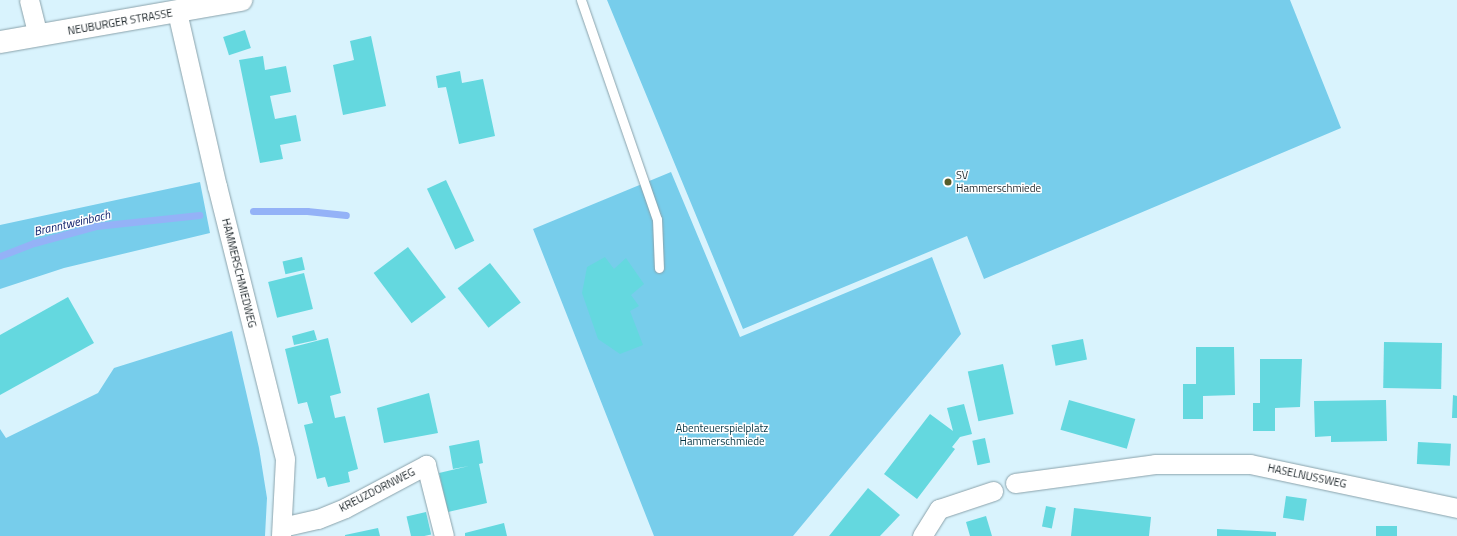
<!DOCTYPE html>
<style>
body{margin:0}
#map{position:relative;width:1457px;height:536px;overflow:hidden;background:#d9f3fd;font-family:"Titillium Web",sans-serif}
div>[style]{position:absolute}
.green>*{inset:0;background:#77cdeb}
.stream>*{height:7px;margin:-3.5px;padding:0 3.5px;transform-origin:3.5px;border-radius:3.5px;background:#94b2f7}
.building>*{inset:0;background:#64d8df;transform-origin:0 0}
.roads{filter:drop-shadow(0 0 1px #8aa2ab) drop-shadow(0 0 1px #8aa2ab)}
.lane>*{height:9px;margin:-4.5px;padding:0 4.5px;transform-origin:4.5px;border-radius:4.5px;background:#fff}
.street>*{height:19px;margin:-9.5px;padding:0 9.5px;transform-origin:9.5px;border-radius:9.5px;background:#fff}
.secondary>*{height:22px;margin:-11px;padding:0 11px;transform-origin:11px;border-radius:11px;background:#fff}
.dots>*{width:11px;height:11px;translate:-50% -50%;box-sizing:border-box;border:2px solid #fff;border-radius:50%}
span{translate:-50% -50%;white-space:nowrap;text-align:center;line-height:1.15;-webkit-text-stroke:3px #fff;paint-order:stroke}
.street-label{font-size:11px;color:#1c2529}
.poi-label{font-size:11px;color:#1c2529}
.left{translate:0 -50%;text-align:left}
.park-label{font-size:11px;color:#033442}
.water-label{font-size:12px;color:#0a1d6a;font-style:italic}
</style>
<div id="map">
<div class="green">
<i style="clip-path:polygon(607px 0,1290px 0,1341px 128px,984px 279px,967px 236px,743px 329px)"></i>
<i style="clip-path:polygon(671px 172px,740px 337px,932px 257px,961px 334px,793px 536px,654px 536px,533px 229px)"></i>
<i style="clip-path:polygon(200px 182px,210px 233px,64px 268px,0 289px,0 225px)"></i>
<i style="clip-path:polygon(232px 331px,259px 448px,267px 498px,265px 536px,0 536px,0 429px,6px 438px,98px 393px,114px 368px)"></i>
</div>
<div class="stream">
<i style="left:253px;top:211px;width:54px"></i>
<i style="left:307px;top:211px;width:39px;rotate:6deg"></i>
<i style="left:0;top:256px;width:36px;rotate:-21deg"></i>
<i style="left:34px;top:243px;width:64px;rotate:-15.3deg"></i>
<i style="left:96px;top:226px;width:104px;rotate:-6.1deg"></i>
</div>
<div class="building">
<i style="left:245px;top:30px;width:19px;height:23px;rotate:72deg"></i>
<i style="clip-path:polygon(371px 36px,386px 106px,343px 115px,333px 65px,354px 60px,350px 41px)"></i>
<i style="clip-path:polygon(263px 56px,265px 70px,286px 66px,291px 92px,270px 96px,275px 119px,296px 115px,301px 141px,280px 145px,283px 159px,260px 163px,239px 60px)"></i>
<i style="clip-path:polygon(460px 71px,462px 83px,483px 79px,495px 136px,459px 144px,446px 87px,438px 88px,436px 76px)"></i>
<i style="left:446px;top:180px;width:67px;height:21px;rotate:65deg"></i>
<i style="left:408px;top:247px;width:63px;height:43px;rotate:53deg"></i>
<i style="left:302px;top:257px;width:13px;height:20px;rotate:77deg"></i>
<i style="clip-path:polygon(605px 257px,614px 269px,626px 258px,644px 284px,631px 295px,639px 306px,630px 311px,643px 345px,620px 354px,598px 339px,582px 293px,587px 267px)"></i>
<i style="left:490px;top:263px;width:50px;height:41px;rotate:52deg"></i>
<i style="left:304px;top:273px;width:37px;height:37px;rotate:76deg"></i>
<i style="clip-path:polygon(68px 297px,94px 343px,0 395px,0 335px)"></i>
<i style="clip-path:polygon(314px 330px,317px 340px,294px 345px,292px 336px)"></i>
<i style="clip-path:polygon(328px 338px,341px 393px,330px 396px,335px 418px,345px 416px,358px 469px,348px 472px,350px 482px,328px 487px,325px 477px,317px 479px,304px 425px,313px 423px,307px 402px,298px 404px,285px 349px)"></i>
<i style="left:1083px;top:339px;width:21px;height:32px;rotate:79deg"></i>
<i style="left:1384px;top:342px;width:58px;height:46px;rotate:1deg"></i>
<i style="clip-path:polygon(1196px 347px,1234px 347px,1235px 395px,1203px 396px,1203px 419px,1183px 419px,1183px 384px,1196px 384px)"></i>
<i style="clip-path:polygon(1260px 359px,1302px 359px,1300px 407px,1275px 408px,1275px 431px,1253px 431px,1253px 403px,1260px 403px)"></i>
<i style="left:1003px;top:364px;width:51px;height:36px;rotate:78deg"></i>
<i style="clip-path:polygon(429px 393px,438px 433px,384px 443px,377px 408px)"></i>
<i style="clip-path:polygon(1453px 395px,1457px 396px,1457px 418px,1452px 418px)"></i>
<i style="left:1069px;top:400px;width:69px;height:31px;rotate:16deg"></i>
<i style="clip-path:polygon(1386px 400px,1387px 441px,1331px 442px,1331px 436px,1315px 437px,1314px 401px)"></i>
<i style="clip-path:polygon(964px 404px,972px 434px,960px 437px,952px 447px,955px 449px,917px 499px,884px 474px,930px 414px,953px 431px,947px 408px)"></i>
<i style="left:985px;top:438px;width:25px;height:13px;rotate:78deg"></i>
<i style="clip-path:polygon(479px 440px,483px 463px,479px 464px,487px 503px,448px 512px,439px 473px,469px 466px,453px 469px,449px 446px)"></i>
<i style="left:1418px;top:442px;width:33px;height:22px;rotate:3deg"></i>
<i style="clip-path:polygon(868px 488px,900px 515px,880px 536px,829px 536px)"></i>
<i style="left:1286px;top:496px;width:21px;height:22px;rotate:8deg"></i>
<i style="left:1046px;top:506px;width:10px;height:21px;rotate:11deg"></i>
<i style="clip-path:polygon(1074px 508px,1151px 517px,1149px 536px,1071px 536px)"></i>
<i style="left:426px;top:512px;width:23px;height:20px;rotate:77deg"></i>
<i style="clip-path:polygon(986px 516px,992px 536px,970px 536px,966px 522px)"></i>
<i style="clip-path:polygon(504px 523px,507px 536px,465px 536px,465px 533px)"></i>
<i style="left:1376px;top:526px;width:21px;height:10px"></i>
<i style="clip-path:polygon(378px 528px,380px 536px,345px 536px,345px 535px)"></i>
<i style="clip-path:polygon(1217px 529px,1276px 532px,1276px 536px,1217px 536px)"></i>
</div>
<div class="roads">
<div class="lane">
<i style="left:581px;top:0;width:232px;rotate:70.9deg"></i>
<i style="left:657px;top:219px;width:49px;rotate:87.7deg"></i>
</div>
<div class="street">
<i style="left:29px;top:0;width:36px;rotate:76deg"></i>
<i style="left:177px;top:12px;width:179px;rotate:77.1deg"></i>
<i style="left:217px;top:186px;width:281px;rotate:76deg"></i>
<i style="left:285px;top:459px;width:77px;rotate:93deg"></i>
<i style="left:1015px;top:483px;width:141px;rotate:-7.7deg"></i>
<i style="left:1155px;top:464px;width:95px"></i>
<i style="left:1250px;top:464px;width:212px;rotate:12deg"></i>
<i style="left:282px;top:527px;width:37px;rotate:-13deg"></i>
<i style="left:318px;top:519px;width:29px;rotate:-22deg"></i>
<i style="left:345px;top:508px;width:92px;rotate:-28deg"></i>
<i style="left:426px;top:465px;width:73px;rotate:75.8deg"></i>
<i style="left:922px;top:536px;width:32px;rotate:-58deg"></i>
<i style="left:939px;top:509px;width:57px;rotate:-18.4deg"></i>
</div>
<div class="secondary">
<i style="left:0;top:42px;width:245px;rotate:-9.9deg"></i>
</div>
</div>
<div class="dots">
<i style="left:948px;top:182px;background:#565c2a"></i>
</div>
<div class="street-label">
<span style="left:120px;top:22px;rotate:-10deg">NEUBURGER STRASSE</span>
<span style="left:239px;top:273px;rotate:76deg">HAMMERSCHMIEDWEG</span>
<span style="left:1307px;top:476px;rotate:12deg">HASELNUSSWEG</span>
<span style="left:377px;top:490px;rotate:-27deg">KREUZDORNWEG</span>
</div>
<div class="poi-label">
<span class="left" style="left:956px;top:182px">SV<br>Hammerschmiede</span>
</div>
<div class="park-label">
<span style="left:722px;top:435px">Abenteuerspielplatz<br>Hammerschmiede</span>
</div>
<div class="water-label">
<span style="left:72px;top:223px;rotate:-13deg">Branntweinbach</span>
</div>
</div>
